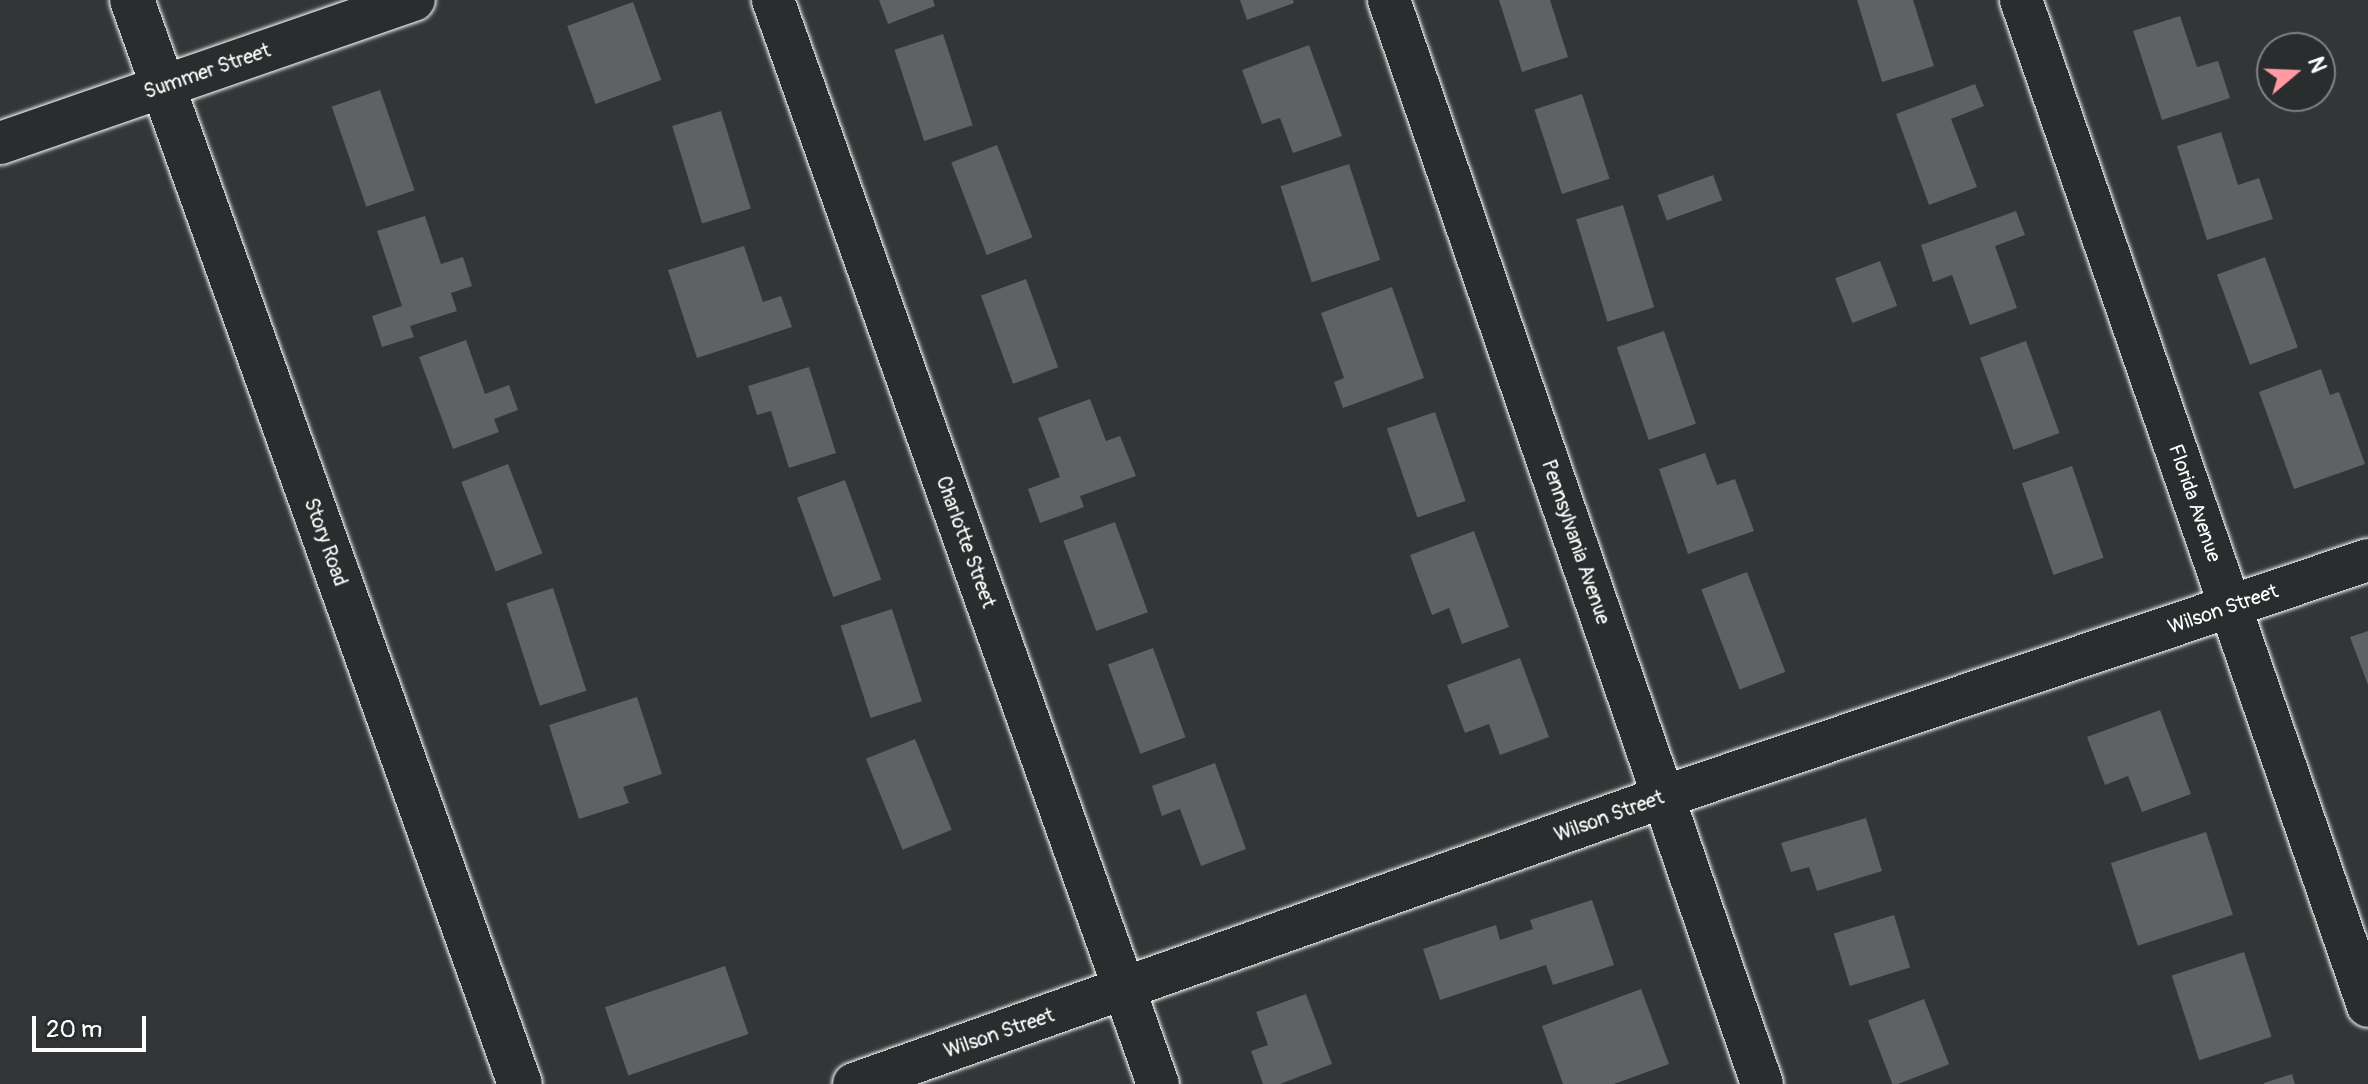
<!DOCTYPE html>
<style>
body{margin:0}
#map{position:relative;width:2368px;height:1084px;overflow:hidden;background:#333536;font-family:Pangolin,sans-serif}
div>[style]{position:absolute}
.building>*{inset:0;background:#5f6162;transform-origin:0 0}
.roads{filter:drop-shadow(0 0 2px #fff) drop-shadow(0 0 2px #fff)}
.minor>*{height:42px;margin:-21px;padding:0 21px;transform-origin:21px;border-radius:21px;background:#2a2d2e}
.tertiary>*{height:44px;margin:-22px;padding:0 22px;transform-origin:22px;border-radius:22px;background:#2a2d2e}
span{translate:-50% -50%;white-space:nowrap;text-align:center;line-height:1.15;-webkit-text-stroke:8px #2a2d2e;paint-order:stroke}
.street-label{font-size:20px;color:#fff}
.north{position:absolute;left:2256px;top:32px;width:80px;height:80px;box-sizing:border-box;background:#2a2d2e;border:2px solid #7f8182;border-radius:50%;rotate:71deg;font-size:22px;font-weight:700;line-height:32px;text-align:center;color:#fff}
.north::after{content:'';display:block;margin:auto;width:28px;height:36px;background:#ff9aa2;clip-path:polygon(50% 0,100% 100%,50% 72%,0 100%)}
.scale{position:absolute;left:32px;top:1016px;width:114px;height:36px;box-sizing:border-box;border:4px solid #fff;border-top:0;padding-left:10px;font-size:24px;line-height:28px;white-space:nowrap;color:#fff;-webkit-text-stroke:6px #2a2d2e;paint-order:stroke}
</style>
<div id="map">
<div class="building">
<i style="clip-path:polygon(879px 0,933px 0,935px 6px,888px 24px)"></i>
<i style="clip-path:polygon(1240px 0,1293px 0,1294px 3px,1247px 20px)"></i>
<i style="clip-path:polygon(1499px 0,1550px 0,1568px 57px,1522px 72px)"></i>
<i style="clip-path:polygon(1857px 0,1913px 0,1934px 66px,1882px 82px)"></i>
<i style="left:633px;top:2px;width:83px;height:70px;rotate:70deg"></i>
<i style="clip-path:polygon(2180px 16px,2197px 67px,2218px 61px,2230px 98px,2162px 120px,2133px 31px)"></i>
<i style="left:943px;top:34px;width:96px;height:51px;rotate:72deg"></i>
<i style="clip-path:polygon(1309px 45px,1342px 136px,1293px 153px,1280px 118px,1262px 124px,1242px 70px)"></i>
<i style="clip-path:polygon(1975px 84px,1984px 106px,1951px 119px,1977px 187px,1929px 205px,1896px 114px)"></i>
<i style="left:380px;top:90px;width:106px;height:51px;rotate:71deg"></i>
<i style="left:1582px;top:94px;width:89px;height:50px;rotate:72deg"></i>
<i style="left:721px;top:111px;width:102px;height:51px;rotate:73deg"></i>
<i style="clip-path:polygon(2221px 132px,2238px 185px,2259px 178px,2273px 219px,2207px 240px,2177px 146px)"></i>
<i style="left:997px;top:145px;width:99px;height:49px;rotate:69deg"></i>
<i style="left:1349px;top:164px;width:101px;height:72px;rotate:72deg"></i>
<i style="left:1713px;top:175px;width:27px;height:59px;rotate:70deg"></i>
<i style="left:1623px;top:205px;width:107px;height:49px;rotate:73deg"></i>
<i style="clip-path:polygon(2016px 211px,2025px 235px,1995px 246px,2017px 308px,1970px 325px,1952px 275px,1933px 282px,1921px 245px)"></i>
<i style="clip-path:polygon(425px 216px,441px 264px,463px 257px,472px 286px,451px 293px,457px 311px,410px 326px,414px 337px,382px 347px,372px 316px,402px 306px,377px 231px)"></i>
<i style="clip-path:polygon(744px 246px,763px 302px,781px 296px,792px 327px,697px 358px,668px 270px)"></i>
<i style="left:2265px;top:257px;width:96px;height:51px;rotate:70deg"></i>
<i style="left:1880px;top:261px;width:48px;height:48px;rotate:69deg"></i>
<i style="left:1026px;top:279px;width:94px;height:48px;rotate:70deg"></i>
<i style="clip-path:polygon(1392px 287px,1424px 378px,1343px 408px,1334px 382px,1344px 378px,1321px 313px)"></i>
<i style="left:1664px;top:331px;width:98px;height:50px;rotate:71deg"></i>
<i style="clip-path:polygon(466px 340px,485px 394px,509px 385px,518px 410px,494px 419px,499px 432px,453px 449px,419px 357px)"></i>
<i style="left:2026px;top:341px;width:98px;height:49px;rotate:70deg"></i>
<i style="clip-path:polygon(809px 367px,836px 453px,789px 468px,771px 411px,757px 415px,748px 386px)"></i>
<i style="clip-path:polygon(2321px 369px,2330px 395px,2339px 392px,2365px 464px,2294px 489px,2259px 392px)"></i>
<i style="clip-path:polygon(1090px 399px,1106px 441px,1120px 436px,1136px 476px,1080px 496px,1084px 507px,1040px 523px,1028px 489px,1060px 477px,1038px 418px)"></i>
<i style="left:1435px;top:412px;width:94px;height:51px;rotate:71deg"></i>
<i style="clip-path:polygon(1705px 453px,1717px 485px,1735px 479px,1754px 531px,1688px 554px,1659px 469px)"></i>
<i style="left:508px;top:464px;width:96px;height:50px;rotate:69deg"></i>
<i style="left:2072px;top:466px;width:97px;height:53px;rotate:71deg"></i>
<i style="left:845px;top:480px;width:106px;height:51px;rotate:70deg"></i>
<i style="left:1115px;top:522px;width:96px;height:55px;rotate:70deg"></i>
<i style="clip-path:polygon(1474px 531px,1509px 627px,1462px 644px,1449px 608px,1432px 615px,1410px 555px)"></i>
<i style="left:1747px;top:572px;width:107px;height:49px;rotate:69deg"></i>
<i style="left:553px;top:588px;width:108px;height:49px;rotate:72deg"></i>
<i style="left:892px;top:609px;width:97px;height:54px;rotate:72deg"></i>
<i style="clip-path:polygon(2368px 631px,2368px 685px,2350px 637px)"></i>
<i style="left:1153px;top:648px;width:95px;height:48px;rotate:70deg"></i>
<i style="clip-path:polygon(1520px 658px,1549px 737px,1500px 755px,1489px 724px,1465px 733px,1447px 685px)"></i>
<i style="clip-path:polygon(637px 697px,662px 774px,623px 787px,629px 803px,579px 819px,549px 725px)"></i>
<i style="clip-path:polygon(2160px 710px,2191px 794px,2142px 812px,2128px 776px,2105px 785px,2087px 737px)"></i>
<i style="left:915px;top:739px;width:98px;height:53px;rotate:68deg"></i>
<i style="clip-path:polygon(1215px 763px,1246px 849px,1201px 866px,1180px 809px,1162px 816px,1152px 786px)"></i>
<i style="clip-path:polygon(1866px 818px,1882px 871px,1817px 891px,1809px 867px,1791px 872px,1781px 843px)"></i>
<i style="left:2206px;top:832px;width:87px;height:100px;rotate:72deg"></i>
<i style="clip-path:polygon(1592px 900px,1614px 965px,1553px 985px,1546px 965px,1440px 1000px,1423px 949px,1496px 925px,1500px 940px,1533px 929px,1530px 920px)"></i>
<i style="left:1894px;top:915px;width:55px;height:63px;rotate:73deg"></i>
<i style="left:2244px;top:952px;width:89px;height:76px;rotate:72deg"></i>
<i style="left:725px;top:966px;width:72px;height:127px;rotate:71deg"></i>
<i style="clip-path:polygon(1641px 989px,1669px 1064px,1614px 1084px,1563px 1084px,1542px 1026px)"></i>
<i style="clip-path:polygon(1306px 994px,1332px 1064px,1280px 1084px,1263px 1084px,1251px 1051px,1268px 1045px,1256px 1012px)"></i>
<i style="left:1924px;top:999px;width:70px;height:60px;rotate:69deg"></i>
<i style="clip-path:polygon(2292px 1074px,2295px 1084px,2264px 1084px,2264px 1083px)"></i>
</div>
<div class="roads">
<div class="minor">
<i style="left:773px;top:0;width:1150px;rotate:70.45deg"></i>
<i style="left:1389px;top:0;width:1146px;rotate:71.01deg"></i>
<i style="left:2021px;top:0;width:1064px;rotate:70.97deg"></i>
<i style="left:0;top:143px;width:438px;rotate:-19.1deg"></i>
<i style="left:854px;top:1084px;width:858px;rotate:-19.53deg"></i>
<i style="left:1663px;top:797px;width:744px;rotate:-18.58deg"></i>
</div>
<div class="tertiary">
<i style="left:132px;top:0;width:1151px;rotate:70.31deg"></i>
</div>
</div>
<div class="street-label">
<span style="left:207px;top:71px;rotate:-19deg">Summer Street</span>
<span style="left:2195px;top:503px;rotate:71deg">Florida Avenue</span>
<span style="left:326px;top:542px;rotate:70deg">Story Road</span>
<span style="left:966px;top:542px;rotate:70deg">Charlotte Street</span>
<span style="left:1576px;top:542px;rotate:71deg">Pennsylvania Avenue</span>
<span style="left:2223px;top:609px;rotate:-19deg">Wilson Street</span>
<span style="left:1609px;top:816px;rotate:-20deg">Wilson Street</span>
<span style="left:999px;top:1033px;rotate:-19deg">Wilson Street</span>
</div>
<div class="north">N</div>
<div class="scale">20 m</div>
</div>
